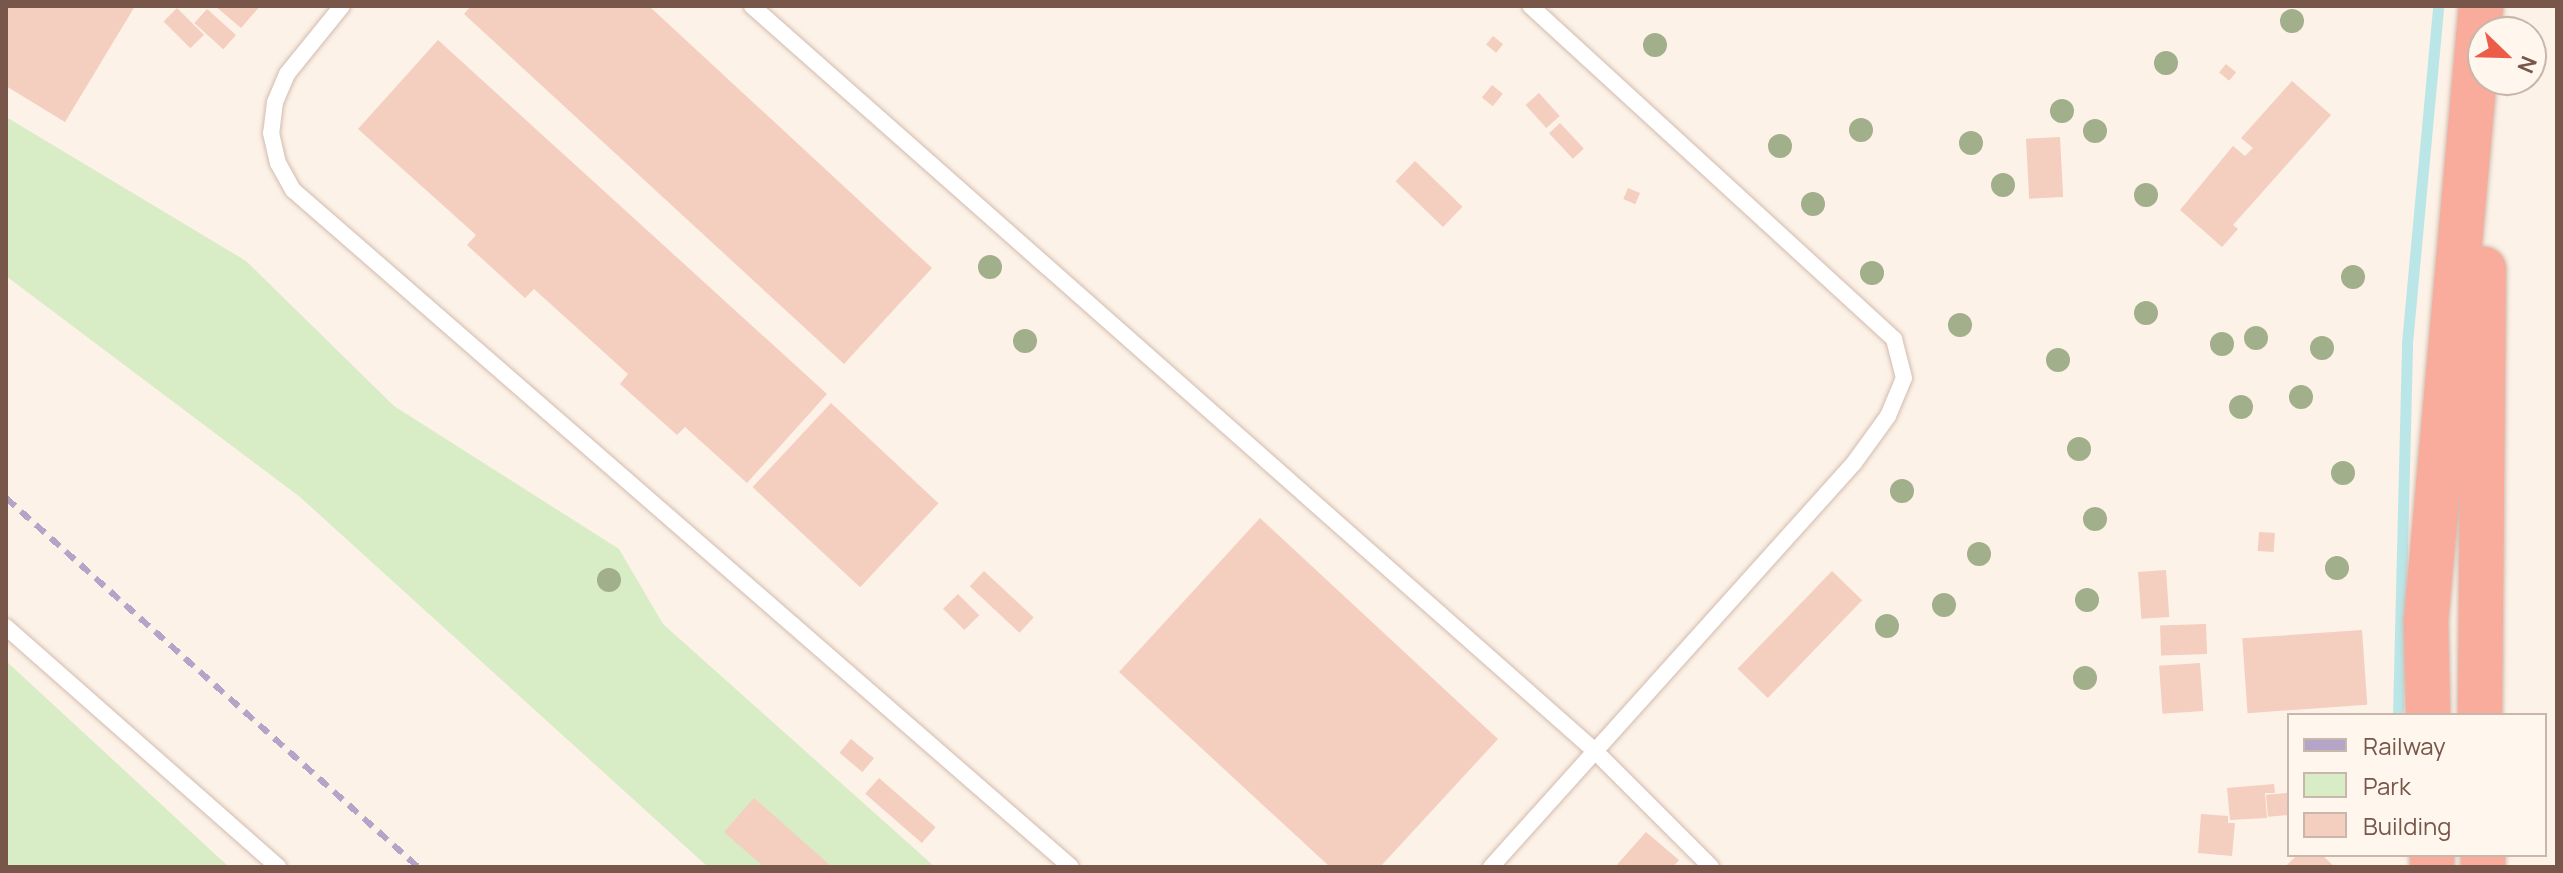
<!DOCTYPE html>
<style>
body{margin:0}
#map{position:relative;width:2563px;height:873px;overflow:hidden;background:#fdf2e7;font-family:Manrope,sans-serif}
div>[style]{position:absolute}
.green>*{inset:0;background:#d8ecc5}
.stream>*{height:11px;margin:-5.5px;padding:0 5.5px;transform-origin:5.5px;border-radius:5.5px;background:#bae6e8}
.building>*{inset:0;background:#f4cebe;transform-origin:0 0}
.roads{filter:drop-shadow(0 0 2px #d2bbaf) drop-shadow(0 0 2px #d2bbaf)}
.lane>*{height:16px;margin:-8px;padding:0 8px;transform-origin:8px;border-radius:8px;background:#fff}
.highway>*{height:44px;margin:-22px;padding:0 22px;transform-origin:22px;border-radius:22px;background:#f9ab9c}
.rail>*{height:6px;margin-top:-3px;transform-origin:0;background:repeating-linear-gradient(90deg,#b4a4c8 0 12px,transparent 0 20px)}
.trees>*{width:24px;height:24px;margin:-12px;border-radius:50%;background:#a1af8b}
span{translate:-50% -50%;white-space:nowrap;text-align:center;line-height:1.15;-webkit-text-stroke:6px #fff7ee;paint-order:stroke}
.frame{position:absolute;inset:0;border:8px solid #78564a;pointer-events:none}
.legend{position:absolute;left:2287px;top:713px;width:260px;height:144px;box-sizing:border-box;background:#fff7ee;border:2px solid #c9b7ac;margin:0;padding:10px 14px;list-style:none;font-size:24px;color:#78564a}
.legend li{display:flex;align-items:center;gap:16px;height:40px}
.legend b{width:40px;border:2px solid #c9b7ac}
.north{position:absolute;left:2467px;top:16px;width:80px;height:80px;box-sizing:border-box;background:#fff7ee;border:2px solid #c9b7ac;border-radius:50%;rotate:113deg;font-size:22px;font-weight:700;line-height:32px;text-align:center;color:#78564a}
.north::after{content:'';display:block;margin:auto;width:28px;height:36px;background:#eb5d49;clip-path:polygon(50% 0,100% 100%,50% 72%,0 100%)}
</style>
<div id="map">
<div class="green">
<i style="clip-path:polygon(6px 117px,246px 261px,394px 406px,619px 549px,663px 624px,935px 867px,708px 867px,300px 497px,6px 276px)"></i>
<i style="clip-path:polygon(6px 661px,229px 867px,6px 867px)"></i>
</div>
<div class="stream">
<i style="left:2398px;top:715px;width:372px;rotate:-88.6deg"></i>
<i style="left:2407px;top:343px;width:338px;rotate:-84.7deg"></i>
</div>
<div class="building">
<i style="clip-path:polygon(6px 6px,135px 6px,65px 122px,6px 86px)"></i>
<i style="clip-path:polygon(215px 6px,260px 6px,241px 28px)"></i>
<i style="clip-path:polygon(471px 6px,649px 6px,932px 268px,844px 364px,464px 14px)"></i>
<i style="left:177px;top:8px;width:38px;height:19px;rotate:45deg"></i>
<i style="left:207px;top:9px;width:39px;height:19px;rotate:42deg"></i>
<i style="left:1493px;top:36px;width:13px;height:11px;rotate:39deg"></i>
<i style="clip-path:polygon(438px 40px,827px 394px,747px 483px,685px 427px,677px 435px,620px 384px,628px 374px,534px 289px,525px 298px,467px 245px,476px 235px,358px 129px)"></i>
<i style="left:2226px;top:64px;width:13px;height:11px;rotate:39deg"></i>
<i style="clip-path:polygon(2292px 81px,2331px 115px,2233px 225px,2238px 229px,2222px 247px,2180px 210px,2233px 146px,2245px 156px,2253px 148px,2241px 138px)"></i>
<i style="left:1492px;top:85px;width:14px;height:16px;rotate:39deg"></i>
<i style="left:1539px;top:93px;width:31px;height:18px;rotate:48deg"></i>
<i style="left:1560px;top:123px;width:35px;height:15px;rotate:47deg"></i>
<i style="left:2060px;top:137px;width:60px;height:34px;rotate:87deg"></i>
<i style="left:1415px;top:161px;width:66px;height:28px;rotate:44deg"></i>
<i style="left:1628px;top:188px;width:13px;height:12px;rotate:23deg"></i>
<i style="left:831px;top:403px;width:147px;height:115px;rotate:43deg"></i>
<i style="clip-path:polygon(1260px 518px,1498px 739px,1380px 867px,1330px 867px,1119px 672px)"></i>
<i style="left:2259px;top:532px;width:16px;height:19px;rotate:4deg"></i>
<i style="left:2166px;top:570px;width:47px;height:28px;rotate:86deg"></i>
<i style="left:984px;top:571px;width:68px;height:21px;rotate:43deg"></i>
<i style="left:1832px;top:571px;width:42px;height:136px;rotate:44deg"></i>
<i style="left:958px;top:594px;width:30px;height:21px;rotate:45deg"></i>
<i style="left:2206px;top:624px;width:30px;height:46px;rotate:88deg"></i>
<i style="left:2362px;top:630px;width:75px;height:120px;rotate:86deg"></i>
<i style="left:2200px;top:663px;width:48px;height:41px;rotate:86deg"></i>
<i style="left:851px;top:739px;width:30px;height:18px;rotate:40deg"></i>
<i style="left:879px;top:778px;width:75px;height:21px;rotate:41deg"></i>
<i style="clip-path:polygon(2274px 784px,2275px 793px,2265px 793px,2267px 818px,2230px 820px,2227px 788px)"></i>
<i style="left:2287px;top:793px;width:22px;height:21px;rotate:85deg"></i>
<i style="clip-path:polygon(754px 798px,832px 867px,764px 867px,724px 832px)"></i>
<i style="clip-path:polygon(2201px 814px,2228px 816px,2228px 823px,2235px 823px,2232px 856px,2198px 853px)"></i>
<i style="clip-path:polygon(1646px 832px,1679px 860px,1673px 867px,1615px 867px)"></i>
<i style="clip-path:polygon(2297px 855px,2322px 855px,2335px 867px,2285px 867px)"></i>
</div>
<div class="roads">
<div class="lane">
<i style="left:342px;top:6px;width:87px;rotate:129deg"></i>
<i style="left:287px;top:74px;width:30px;rotate:113deg"></i>
<i style="left:275px;top:102px;width:31px;rotate:97deg"></i>
<i style="left:271px;top:133px;width:31px;rotate:77deg"></i>
<i style="left:278px;top:163px;width:31px;rotate:61deg"></i>
<i style="left:293px;top:190px;width:1031px;rotate:41.03deg"></i>
<i style="left:752px;top:6px;width:1125px;rotate:41.47deg"></i>
<i style="left:1595px;top:751px;width:164px;rotate:45deg"></i>
<i style="left:6px;top:627px;width:363px;rotate:41.4deg"></i>
<i style="left:1491px;top:867px;width:543px;rotate:-48.06deg"></i>
<i style="left:1854px;top:463px;width:58px;rotate:-54.1deg"></i>
<i style="left:1888px;top:416px;width:41px;rotate:-67.2deg"></i>
<i style="left:1904px;top:378px;width:40px;rotate:-104.4deg"></i>
<i style="left:1894px;top:339px;width:493px;rotate:-137.5deg"></i>
</div>
<div class="highway">
<i style="left:2428px;top:715px;width:94px;rotate:-91.2deg"></i>
<i style="left:2426px;top:621px;width:617px;rotate:-84.89deg"></i>
<i style="left:2480px;top:715px;width:446px;rotate:-89.5deg"></i>
<i style="left:2432px;top:855px;width:12px;rotate:90deg"></i>
<i style="left:2483px;top:855px;width:12px;rotate:90deg"></i>
</div>
</div>
<div class="rail">
<i style="left:6px;top:498px;width:553px;rotate:41.85deg"></i>
</div>
<div class="trees">
<i style="left:2292px;top:21px"></i>
<i style="left:1655px;top:45px"></i>
<i style="left:2166px;top:63px"></i>
<i style="left:2062px;top:111px"></i>
<i style="left:1861px;top:130px"></i>
<i style="left:2095px;top:131px"></i>
<i style="left:1971px;top:143px"></i>
<i style="left:1780px;top:146px"></i>
<i style="left:2003px;top:185px"></i>
<i style="left:2146px;top:195px"></i>
<i style="left:1813px;top:204px"></i>
<i style="left:990px;top:267px"></i>
<i style="left:1872px;top:273px"></i>
<i style="left:2353px;top:277px"></i>
<i style="left:2146px;top:313px"></i>
<i style="left:1960px;top:325px"></i>
<i style="left:2256px;top:338px"></i>
<i style="left:1025px;top:341px"></i>
<i style="left:2222px;top:344px"></i>
<i style="left:2322px;top:348px"></i>
<i style="left:2058px;top:360px"></i>
<i style="left:2301px;top:397px"></i>
<i style="left:2241px;top:407px"></i>
<i style="left:2079px;top:449px"></i>
<i style="left:2343px;top:473px"></i>
<i style="left:1902px;top:491px"></i>
<i style="left:2095px;top:519px"></i>
<i style="left:1979px;top:554px"></i>
<i style="left:2337px;top:568px"></i>
<i style="left:609px;top:580px"></i>
<i style="left:2087px;top:600px"></i>
<i style="left:1944px;top:605px"></i>
<i style="left:1887px;top:626px"></i>
<i style="left:2085px;top:678px"></i>
</div>
<div class="frame"></div>
<ul class="legend">
<li><b style="height:10px;background:#b4a4c8"></b>Railway</li>
<li><b style="height:22px;background:#d8ecc5"></b>Park</li>
<li><b style="height:22px;background:#f4cebe"></b>Building</li>
</ul>
<div class="north">N</div>
</div>
